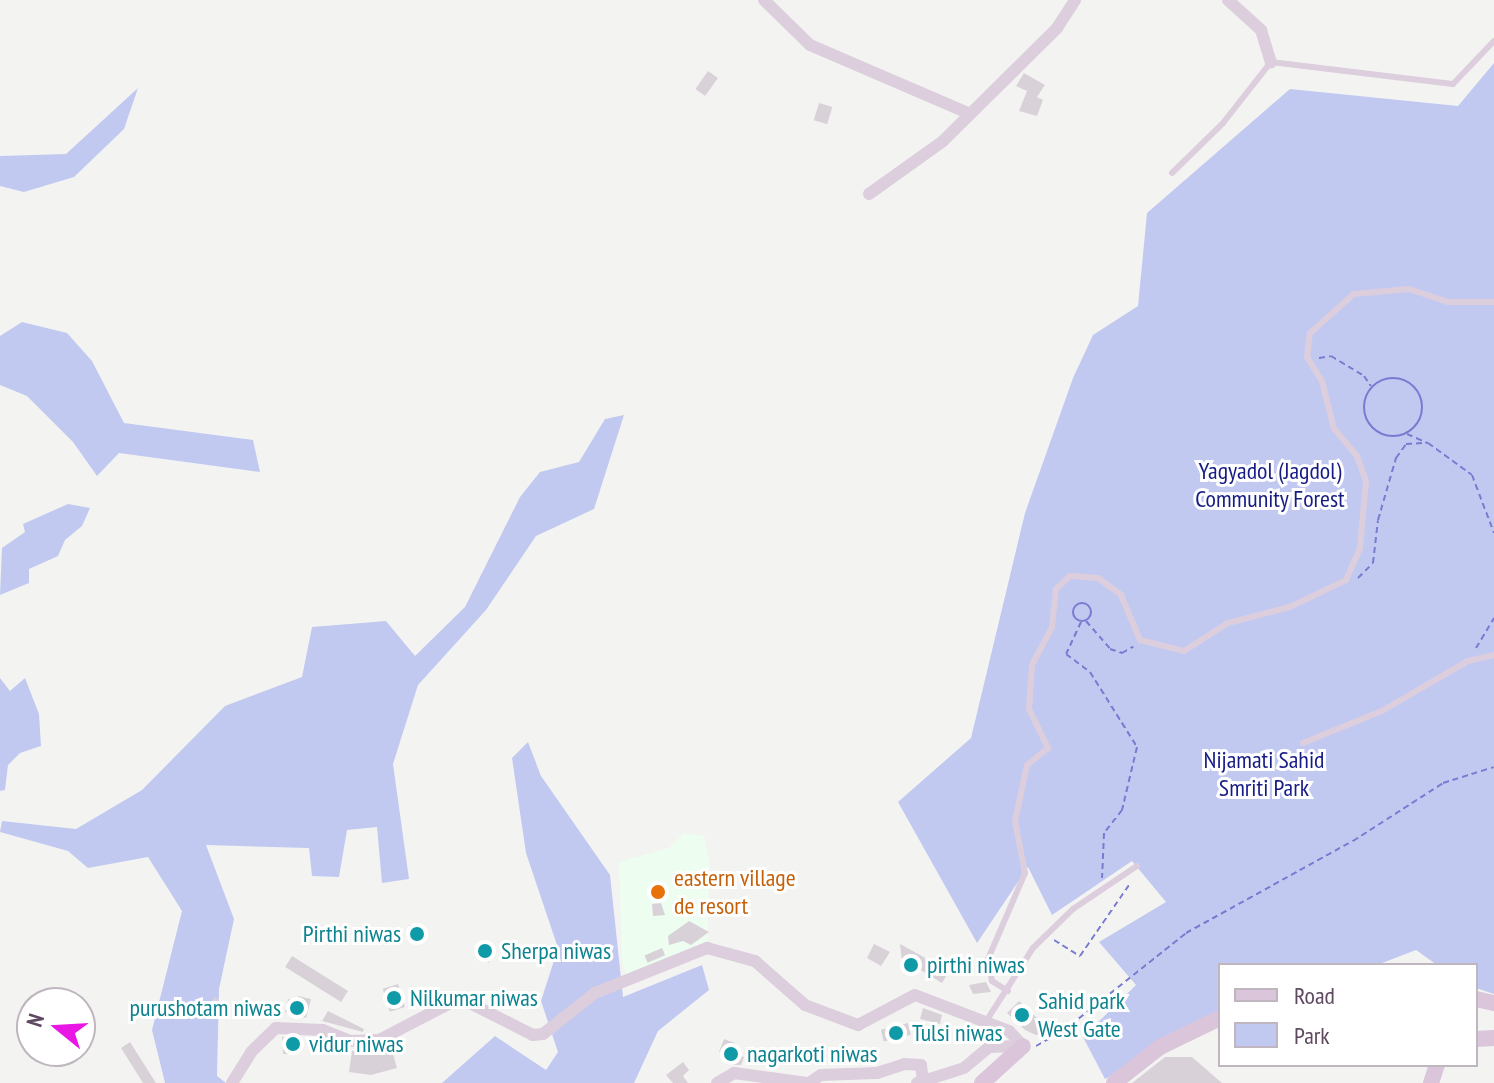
<!DOCTYPE html>
<style>
body{margin:0}
#map{position:relative;width:1494px;height:1083px;overflow:hidden;background:#f3f4f2;font-family:"PT Sans Narrow",sans-serif}
div>[style]{position:absolute}
.commercial>*{inset:0;background:#edfdf0}
.green>*{inset:0;background:#c1c9f1}
.building>*{inset:0;background:#d9d1d8;transform-origin:0 0}
.path>*{height:2px;margin-top:-1px;transform-origin:0;background:repeating-linear-gradient(90deg,#787bd0 0 6px,transparent 0 10px)}
.path>.ring{margin:-1px;padding:0;box-sizing:content-box;background:none;border:2px solid #787bd0;border-radius:50%}
.lane>*{height:6px;margin:-3px;padding:0 3px;transform-origin:3px;border-radius:3px;background:#ddcede}
.street>*{height:12px;margin:-6px;padding:0 6px;transform-origin:6px;border-radius:6px;background:#ddcede}
.secondary>*{height:16px;margin:-8px;padding:0 8px;transform-origin:8px;border-radius:8px;background:#dac5da}
.dots>*{width:22px;height:22px;translate:-50% -50%;box-sizing:border-box;border:4px solid #fff;border-radius:50%}
span{translate:-50% -50%;white-space:nowrap;text-align:center;line-height:1.15;-webkit-text-stroke:6px #fff;paint-order:stroke}
.park-label{font-size:24px;color:#161b85}
.food-label{font-size:24px;color:#c56008}
.left{translate:0 -50%;text-align:left}
.culture-label{font-size:24px;color:#0d838f}
.right{translate:-100% -50%;text-align:right}
.legend{position:absolute;left:1218px;top:963px;width:260px;height:104px;box-sizing:border-box;background:#fff;border:2px solid #bfb6bf;margin:0;padding:10px 14px;list-style:none;font-size:24px;color:#5e4960}
.legend li{display:flex;align-items:center;gap:16px;height:40px}
.legend b{width:40px;border:2px solid #bfb6bf}
.north{position:absolute;left:16px;top:987px;width:80px;height:80px;box-sizing:border-box;background:#fff;border:2px solid #bfb6bf;border-radius:50%;rotate:288deg;font-size:22px;font-weight:700;line-height:32px;text-align:center;color:#5e4960}
.north::after{content:'';display:block;margin:auto;width:28px;height:36px;background:#e917e5;clip-path:polygon(50% 0,100% 100%,50% 72%,0 100%)}
</style>
<div id="map">
<div class="commercial">
<i style="clip-path:polygon(684px 833px,704px 836px,710px 868px,707px 948px,629px 979px,622px 963px,619px 862px,669px 848px)"></i>
</div>
<div class="green">
<i style="clip-path:polygon(1494px 63px,1494px 994px,1476px 988px,1476px 965px,1437px 965px,1416px 950px,1377px 965px,1220px 965px,1220px 1014px,1105px 1079px,1083px 1037px,1136px 985px,1099px 942px,1166px 902px,1132px 861px,1052px 915px,1028px 867px,977px 943px,898px 802px,971px 738px,1025px 513px,1073px 378px,1093px 335px,1138px 306px,1147px 213px,1290px 89px,1458px 106px)"></i>
<i style="clip-path:polygon(138px 88px,124px 129px,74px 177px,24px 192px,0 186px,0 156px,66px 154px)"></i>
<i style="clip-path:polygon(22px 322px,67px 333px,92px 361px,124px 423px,253px 440px,260px 472px,119px 453px,97px 476px,73px 442px,27px 396px,0 385px,0 336px)"></i>
<i style="clip-path:polygon(624px 415px,594px 509px,536px 536px,486px 610px,418px 685px,393px 764px,409px 879px,382px 883px,377px 827px,347px 830px,339px 877px,312px 876px,309px 848px,206px 845px,234px 919px,219px 989px,217px 1076px,226px 1083px,165px 1083px,152px 1030px,182px 911px,148px 857px,88px 868px,68px 851px,0 832px,2px 821px,76px 829px,142px 790px,225px 706px,302px 677px,312px 627px,386px 621px,415px 656px,465px 607px,520px 497px,540px 472px,579px 462px,605px 419px)"></i>
<i style="clip-path:polygon(68px 504px,90px 508px,82px 526px,65px 540px,58px 556px,29px 569px,29px 583px,0 595px,2px 548px,25px 532px,23px 524px)"></i>
<i style="clip-path:polygon(0 678px,10px 691px,25px 678px,39px 714px,41px 746px,20px 753px,8px 765px,5px 790px,0 791px)"></i>
<i style="clip-path:polygon(528px 742px,541px 776px,610px 875px,623px 997px,702px 965px,709px 990px,658px 1031px,634px 1083px,442px 1083px,495px 1036px,546px 1070px,558px 1052px,541px 1001px,558px 948px,526px 853px,512px 758px)"></i>
</div>
<div class="building">
<i style="left:708px;top:71px;width:12px;height:22px;rotate:35deg"></i>
<i style="clip-path:polygon(1024px 73px,1045px 85px,1037px 97px,1043px 100px,1037px 116px,1019px 111px,1027px 91px,1016px 86px)"></i>
<i style="left:819px;top:103px;width:14px;height:18px;rotate:17deg"></i>
<i style="clip-path:polygon(661px 903px,665px 915px,653px 916px,652px 904px)"></i>
<i style="clip-path:polygon(689px 921px,709px 932px,691px 945px,683px 941px,669px 945px,668px 936px)"></i>
<i style="left:422px;top:924px;width:18px;height:13px;rotate:84deg"></i>
<i style="left:481px;top:943px;width:15px;height:15px;rotate:23deg"></i>
<i style="clip-path:polygon(874px 944px,890px 952px,881px 966px,867px 958px)"></i>
<i style="clip-path:polygon(900px 944px,949px 971px,942px 983px,919px 969px,903px 969px)"></i>
<i style="left:662px;top:948px;width:8px;height:19px;rotate:67deg"></i>
<i style="left:292px;top:956px;width:66px;height:13px;rotate:32deg"></i>
<i style="clip-path:polygon(986px 982px,991px 992px,973px 994px,969px 985px)"></i>
<i style="left:398px;top:984px;width:24px;height:16px;rotate:73deg"></i>
<i style="clip-path:polygon(298px 996px,311px 999px,306px 1018px,285px 1012px,288px 999px,296px 1001px)"></i>
<i style="left:215px;top:997px;width:13px;height:15px;rotate:42deg"></i>
<i style="clip-path:polygon(1019px 1001px,1052px 1032px,1036px 1035px,1025px 1030px,1007px 1013px)"></i>
<i style="clip-path:polygon(923px 1008px,942px 1015px,940px 1024px,920px 1019px)"></i>
<i style="clip-path:polygon(328px 1011px,364px 1029px,363px 1032px,322px 1021px)"></i>
<i style="left:908px;top:1023px;width:12px;height:28px;rotate:76deg"></i>
<i style="clip-path:polygon(282px 1037px,300px 1038px,295px 1053px,283px 1054px)"></i>
<i style="clip-path:polygon(724px 1039px,735px 1043px,732px 1052px,744px 1057px,741px 1065px,727px 1065px,730px 1056px,719px 1052px)"></i>
<i style="clip-path:polygon(130px 1042px,156px 1083px,143px 1083px,121px 1048px)"></i>
<i style="clip-path:polygon(392px 1050px,397px 1068px,371px 1075px,349px 1072px,352px 1051px)"></i>
<i style="clip-path:polygon(1165px 1057px,1192px 1057px,1222px 1083px,1132px 1083px)"></i>
<i style="clip-path:polygon(683px 1062px,689px 1070px,683px 1076px,688px 1083px,673px 1083px,666px 1075px)"></i>
</div>
<div class="path">
<i style="left:1319px;top:358px;width:12px;rotate:-9deg"></i>
<i style="left:1331px;top:356px;width:39px;rotate:31deg"></i>
<i style="left:1364px;top:376px;width:12px;rotate:55deg"></i>
<i class="ring" style="left:1364px;top:378px;width:56px;height:56px"></i>
<i style="left:1407px;top:434px;width:22px;rotate:24deg"></i>
<i style="left:1358px;top:578px;width:21px;rotate:-45deg"></i>
<i style="left:1373px;top:563px;width:43px;rotate:-83.4deg"></i>
<i style="left:1378px;top:520px;width:65px;rotate:-73.8deg"></i>
<i style="left:1396px;top:458px;width:17px;rotate:-54deg"></i>
<i style="left:1406px;top:444px;width:22px;rotate:-3deg"></i>
<i style="left:1428px;top:443px;width:54px;rotate:36deg"></i>
<i style="left:1472px;top:475px;width:62px;rotate:69.2deg"></i>
<i class="ring" style="left:1073px;top:603px;width:16px;height:16px"></i>
<i style="left:1086px;top:621px;width:37px;rotate:49deg"></i>
<i style="left:1110px;top:649px;width:13px;rotate:18deg"></i>
<i style="left:1122px;top:653px;width:13px;rotate:-29deg"></i>
<i style="left:1081px;top:622px;width:35px;rotate:115deg"></i>
<i style="left:1066px;top:654px;width:30px;rotate:37deg"></i>
<i style="left:1090px;top:672px;width:89px;rotate:57.9deg"></i>
<i style="left:1137px;top:747px;width:65px;rotate:103.4deg"></i>
<i style="left:1122px;top:810px;width:29px;rotate:128deg"></i>
<i style="left:1104px;top:833px;width:45px;rotate:92.5deg"></i>
<i style="left:1476px;top:648px;width:35px;rotate:-59deg"></i>
<i style="left:1054px;top:940px;width:31px;rotate:32deg"></i>
<i style="left:1080px;top:956px;width:86px;rotate:-55.4deg"></i>
<i style="left:1036px;top:1046px;width:31px;rotate:-29deg"></i>
<i style="left:1063px;top:1031px;width:157px;rotate:-38.5deg"></i>
<i style="left:1186px;top:933px;width:191px;rotate:-28.9deg"></i>
<i style="left:1353px;top:841px;width:107px;rotate:-32.8deg"></i>
<i style="left:1443px;top:783px;width:53px;rotate:-17.4deg"></i>
</div>
<div class="lane">
<i style="left:1172px;top:173px;width:71px;rotate:-44.4deg"></i>
<i style="left:1223px;top:123px;width:78px;rotate:-51.8deg"></i>
<i style="left:1271px;top:62px;width:183px;rotate:6.9deg"></i>
<i style="left:1453px;top:84px;width:59px;rotate:-46.4deg"></i>
<i style="left:1303px;top:743px;width:85px;rotate:-22.1deg"></i>
<i style="left:1382px;top:711px;width:99px;rotate:-30.2deg"></i>
<i style="left:1468px;top:661px;width:27px;rotate:-13deg"></i>
<i style="left:1008px;top:991px;width:19px;rotate:-148deg"></i>
<i style="left:992px;top:981px;width:22px;rotate:-100deg"></i>
<i style="left:988px;top:959px;width:94px;rotate:-66.7deg"></i>
<i style="left:1025px;top:873px;width:53px;rotate:-100.9deg"></i>
<i style="left:1015px;top:821px;width:57px;rotate:-77.9deg"></i>
<i style="left:1027px;top:765px;width:27px;rotate:-39deg"></i>
<i style="left:1048px;top:748px;width:43px;rotate:-116deg"></i>
<i style="left:1029px;top:709px;width:44px;rotate:-86.1deg"></i>
<i style="left:1032px;top:665px;width:43px;rotate:-62.2deg"></i>
<i style="left:1052px;top:627px;width:38px;rotate:-84deg"></i>
<i style="left:1056px;top:589px;width:19px;rotate:-43deg"></i>
<i style="left:1070px;top:576px;width:28px;rotate:4deg"></i>
<i style="left:1098px;top:578px;width:29px;rotate:36deg"></i>
<i style="left:1121px;top:595px;width:49px;rotate:67.1deg"></i>
<i style="left:1140px;top:640px;width:45px;rotate:14deg"></i>
<i style="left:1184px;top:651px;width:52px;rotate:-32.5deg"></i>
<i style="left:1228px;top:623px;width:64px;rotate:-14.5deg"></i>
<i style="left:1290px;top:607px;width:62px;rotate:-25.7deg"></i>
<i style="left:1346px;top:580px;width:35px;rotate:-66deg"></i>
<i style="left:1360px;top:548px;width:67px;rotate:-84.9deg"></i>
<i style="left:1366px;top:481px;width:27px;rotate:-110deg"></i>
<i style="left:1357px;top:456px;width:35px;rotate:-130deg"></i>
<i style="left:1334px;top:429px;width:49px;rotate:-104deg"></i>
<i style="left:1322px;top:381px;width:28px;rotate:-122deg"></i>
<i style="left:1307px;top:357px;width:24px;rotate:-83deg"></i>
<i style="left:1310px;top:333px;width:59px;rotate:-41.6deg"></i>
<i style="left:1354px;top:294px;width:55px;rotate:-5.2deg"></i>
<i style="left:1409px;top:289px;width:41px;rotate:18.4deg"></i>
<i style="left:1448px;top:302px;width:46px"></i>
<i style="left:985px;top:1023px;width:89px;rotate:-57.4deg"></i>
<i style="left:1033px;top:948px;width:56px;rotate:-44.3deg"></i>
<i style="left:1073px;top:909px;width:77px;rotate:-33.9deg"></i>
</div>
<div class="street">
<i style="left:764px;top:0;width:64px;rotate:44.4deg"></i>
<i style="left:810px;top:45px;width:174px;rotate:23.3deg"></i>
<i style="left:1228px;top:0;width:45px;rotate:42.3deg"></i>
<i style="left:1261px;top:30px;width:34px;rotate:73deg"></i>
<i style="left:869px;top:194px;width:91px;rotate:-35.6deg"></i>
<i style="left:943px;top:141px;width:161px;rotate:-44.7deg"></i>
<i style="left:1057px;top:28px;width:33px;rotate:-57deg"></i>
<i style="left:232px;top:1083px;width:36px;rotate:-58deg"></i>
<i style="left:251px;top:1052px;width:35px;rotate:-44deg"></i>
<i style="left:276px;top:1028px;width:47px;rotate:2.4deg"></i>
<i style="left:323px;top:1030px;width:29px;rotate:22deg"></i>
<i style="left:350px;top:1041px;width:29px;rotate:-2deg"></i>
<i style="left:379px;top:1040px;width:91px;rotate:-27.4deg"></i>
<i style="left:460px;top:998px;width:82px;rotate:26.9deg"></i>
<i style="left:533px;top:1035px;width:10px;rotate:-6deg"></i>
<i style="left:543px;top:1034px;width:66px;rotate:-38.3deg"></i>
<i style="left:595px;top:993px;width:121px;rotate:-21.9deg"></i>
<i style="left:707px;top:948px;width:50px;rotate:15.2deg"></i>
<i style="left:755px;top:961px;width:67px;rotate:41.3deg"></i>
<i style="left:805px;top:1005px;width:57px;rotate:20.7deg"></i>
<i style="left:858px;top:1025px;width:64px;rotate:-27.8deg"></i>
<i style="left:915px;top:995px;width:101px;rotate:21deg"></i>
<i style="left:1009px;top:1031px;width:21px;rotate:47deg"></i>
<i style="left:717px;top:1083px;width:20px;rotate:-30deg"></i>
<i style="left:734px;top:1073px;width:74px;rotate:7.8deg"></i>
<i style="left:809px;top:1083px;width:14px;rotate:-34deg"></i>
<i style="left:821px;top:1075px;width:56px;rotate:-2deg"></i>
<i style="left:877px;top:1073px;width:28px;rotate:-18deg"></i>
<i style="left:904px;top:1064px;width:17px;rotate:3deg"></i>
<i style="left:921px;top:1065px;width:17px;rotate:83deg"></i>
<i style="left:917px;top:1083px;width:49px;rotate:-17.7deg"></i>
<i style="left:964px;top:1068px;width:33px;rotate:-40deg"></i>
<i style="left:989px;top:1047px;width:34px;rotate:-2deg"></i>
</div>
<div class="secondary">
<i style="left:1476px;top:999px;width:18px;rotate:13deg"></i>
<i style="left:1476px;top:1039px;width:18px;rotate:-3deg"></i>
<i style="left:982px;top:1083px;width:55px;rotate:-42.1deg"></i>
<i style="left:1114px;top:1083px;width:58px;rotate:-38deg"></i>
<i style="left:1160px;top:1047px;width:67px;rotate:-25.8deg"></i>
<i style="left:1431px;top:1083px;width:19px;rotate:-72deg"></i>
</div>
<div class="dots">
<i style="left:658px;top:892px;background:#e8710a"></i>
<i style="left:417px;top:934px;background:#0f9aa8"></i>
<i style="left:485px;top:951px;background:#0f9aa8"></i>
<i style="left:911px;top:965px;background:#0f9aa8"></i>
<i style="left:394px;top:998px;background:#0f9aa8"></i>
<i style="left:297px;top:1008px;background:#0f9aa8"></i>
<i style="left:1022px;top:1015px;background:#0f9aa8"></i>
<i style="left:896px;top:1033px;background:#0f9aa8"></i>
<i style="left:293px;top:1044px;background:#0f9aa8"></i>
<i style="left:731px;top:1054px;background:#0f9aa8"></i>
</div>
<div class="park-label">
<span style="left:1270px;top:485px">Yagyadol (Jagdol)<br>Community Forest</span>
<span style="left:1264px;top:774px">Nijamati Sahid<br>Smriti Park</span>
</div>
<div class="food-label">
<span class="left" style="left:674px;top:892px">eastern village<br>de resort</span>
</div>
<div class="culture-label">
<span class="right" style="left:401px;top:934px">Pirthi niwas</span>
<span class="left" style="left:501px;top:951px">Sherpa niwas</span>
<span class="left" style="left:927px;top:965px">pirthi niwas</span>
<span class="left" style="left:410px;top:998px">Nilkumar niwas</span>
<span class="left" style="left:1038px;top:1015px">Sahid park<br>West Gate</span>
<span class="right" style="left:281px;top:1008px">purushotam niwas</span>
<span class="left" style="left:912px;top:1033px">Tulsi niwas</span>
<span class="left" style="left:309px;top:1044px">vidur niwas</span>
<span class="left" style="left:747px;top:1054px">nagarkoti niwas</span>
</div>
<ul class="legend">
<li><b style="height:10px;background:#dac5da"></b>Road</li>
<li><b style="height:22px;background:#c1c9f1"></b>Park</li>
</ul>
<div class="north">N</div>
</div>
